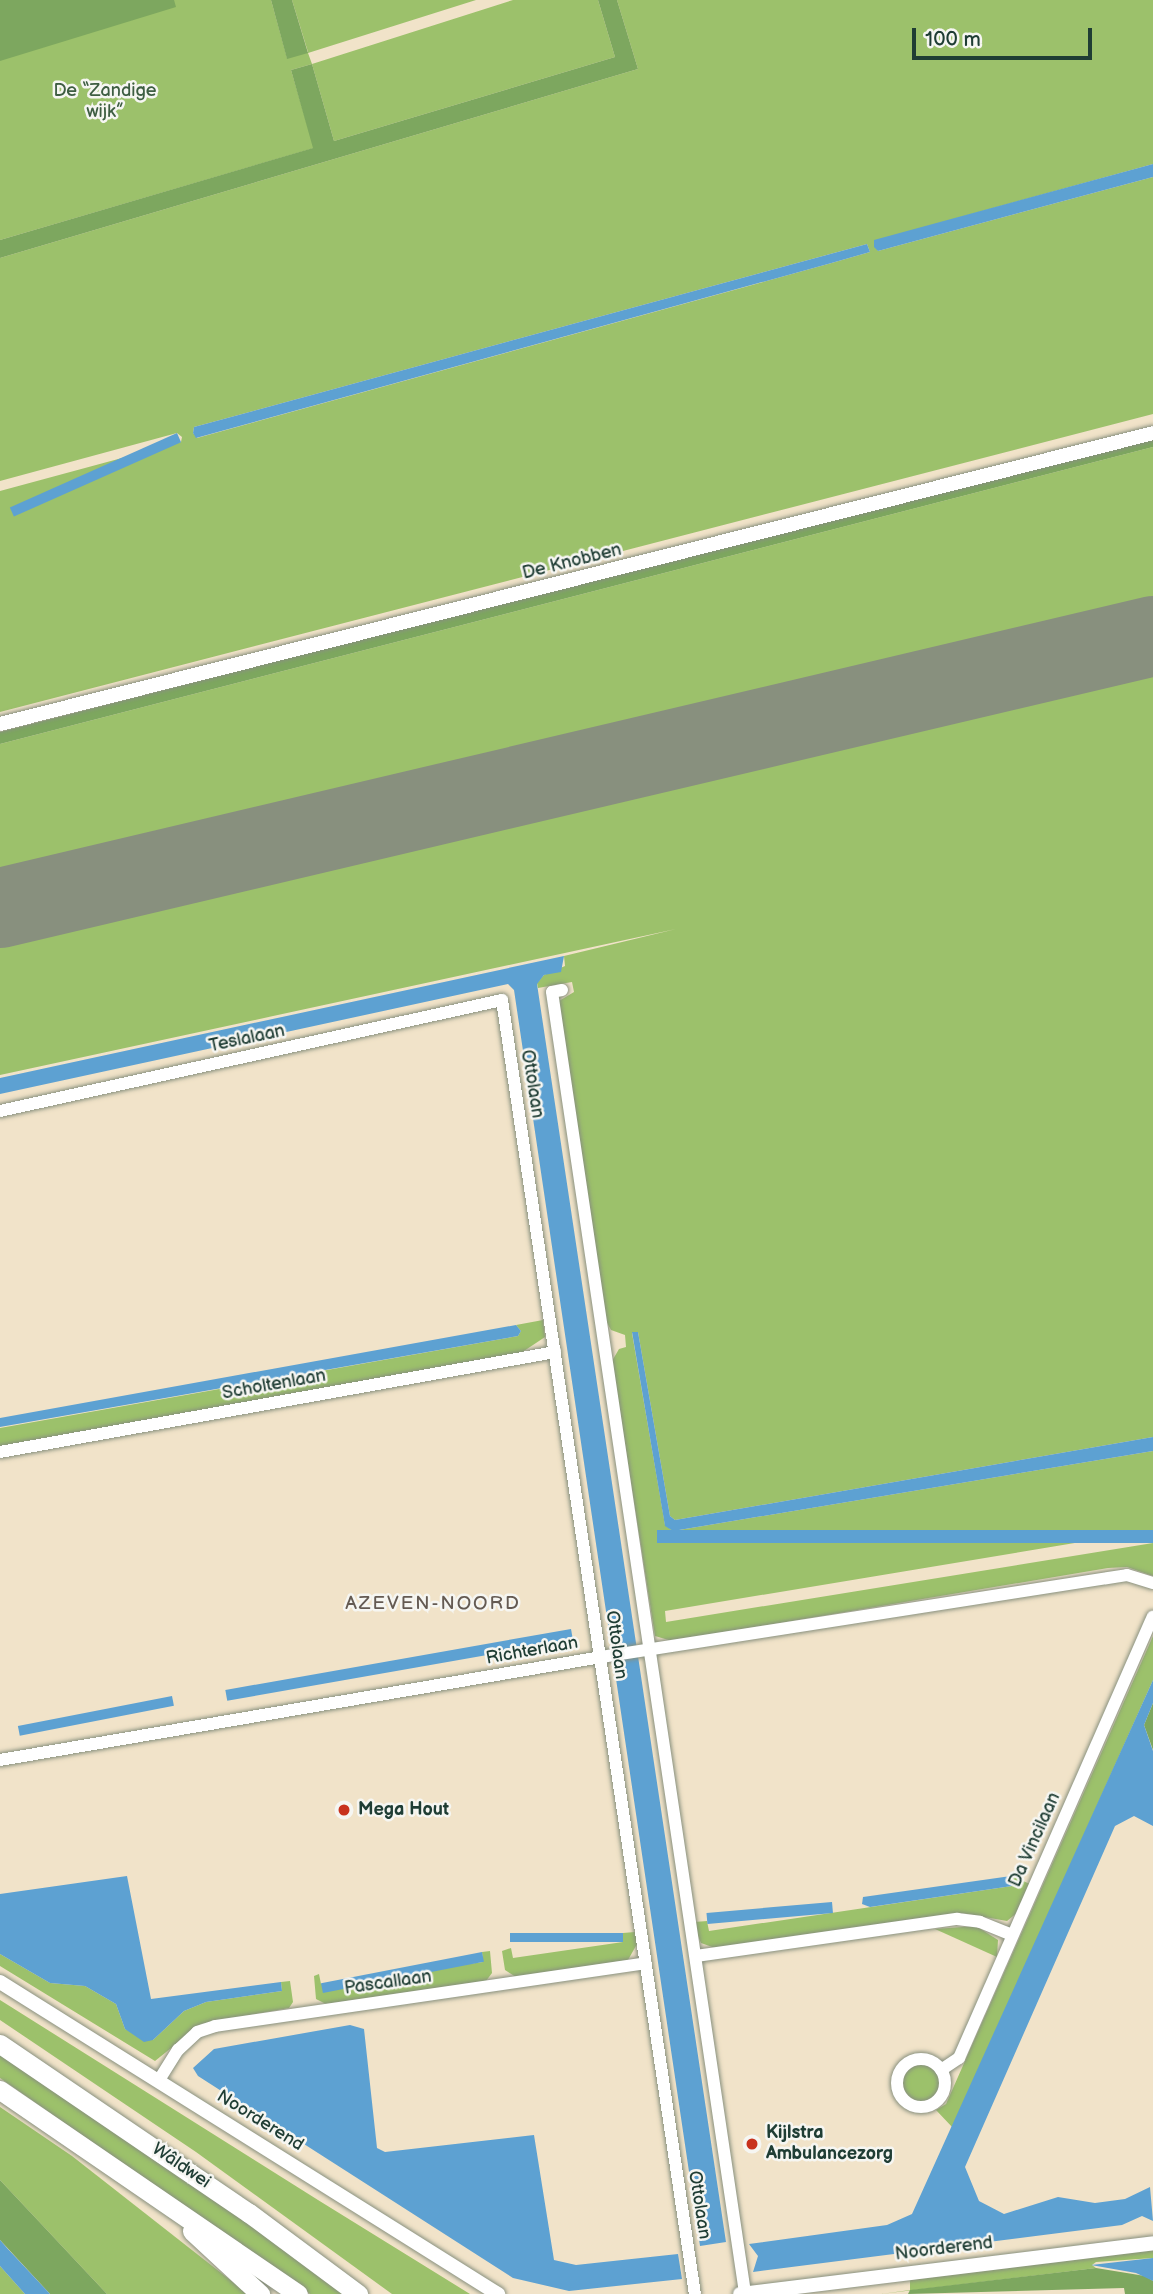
<!DOCTYPE html>
<meta charset="utf-8">
<style>
body{margin:0}
#map{position:relative;width:1153px;height:2294px;overflow:hidden;background:#f1e3c9;font-family:"Balsamiq Sans",sans-serif}
div>[style]{position:absolute}
.green>*{inset:0;background:#9cc16b}
.round{border-radius:50%}
.forest>*{inset:0;background:#7da75f}
.water>*{inset:0;background:#5da1d2;transform-origin:0 0}
.runway>*{height:80px;margin:-40px;padding:0 40px;transform-origin:40px;border-radius:40px;background:#88907e}
.roads{filter:drop-shadow(0 0 2px #88907e) drop-shadow(0 0 2px #88907e)}
.minor>*{height:12px;margin:-6px;padding:0 6px;transform-origin:6px;border-radius:6px;background:#fff}
.minor>.ring{margin:-6px;padding:0;box-sizing:content-box;background:none;border:12px solid #fff;border-radius:50%}
.tertiary>*{height:14px;margin:-7px;padding:0 7px;transform-origin:7px;border-radius:7px;background:#fff}
.trunk>*{height:19px;margin:-9.5px;padding:0 9.5px;transform-origin:9.5px;border-radius:9.5px;background:#fff}
.dots>*{width:19px;height:19px;translate:-50% -50%;box-sizing:border-box;border:4px solid #f6f6f2;border-radius:50%}
span{translate:-50% -50%;white-space:nowrap;text-align:center;line-height:1.15;-webkit-text-stroke:5px #f6f6f2;paint-order:stroke}
.park-label{font-size:18px;color:#3e5e42}
.street-label{font-size:18px;color:#1f3d34}
.poi-label{font-size:18px;color:#1f3d34;font-weight:700}
.left{translate:0 -50%;text-align:left}
.neighbourhood-label{font-size:19px;color:#645a52;letter-spacing:2px}
.scale{position:absolute;left:912px;top:28px;width:180px;height:32px;box-sizing:border-box;border:4px solid #1f3d34;border-top:0;padding-left:9px;font-size:21px;line-height:24px;white-space:nowrap;color:#1f3d34;-webkit-text-stroke:5px #f6f6f2;paint-order:stroke}
</style>
<div id="map">
<div class="green">
<i style="clip-path:polygon(0 0,271px 0,287px 58px,308px 52px,292px 0,476px 0,308px 53px,312px 64px,513px 0,598px 0,615px 57px,334px 141px,312px 64px,291px 70px,314px 148px,0 240px)"></i>
<i style="clip-path:polygon(evenodd,617px 0,1153px 0,1153px 164px,874px 241px,878px 251px,1153px 177px,1153px 414px,0 712px,0 491px,181px 442px,182px 437px,177px 433px,0 481px,0 258px,638px 69px,617px 0,867px 244px,870px 252px,828px 264px,197px 438px,193px 433px,194px 427px,867px 244px)"></i>
<i style="clip-path:polygon(1153px 447px,1153px 606px,0 881px,0 744px)"></i>
<i style="clip-path:polygon(1153px 661px,1153px 1437px,675px 1520px,670px 1516px,638px 1332px,632px 1333px,665px 1525px,673px 1531px,1153px 1451px,1153px 1530px,665px 1611px,666px 1622px,1153px 1543px,1153px 1576px,1127px 1567px,1108px 1568px,672px 1641px,655px 1636px,612px 1361px,619px 1349px,626px 1347px,625px 1335px,611px 1330px,605px 1319px,559px 1001px,574px 992px,572px 982px,538px 988px,537px 983px,544px 975px,565px 966px,564px 956px,676px 929px,0 1075px,0 933px)"></i>
<i style="clip-path:polygon(543px 1320px,545px 1337px,521px 1353px,0 1446px,0 1428px,518px 1336px,521px 1331px,516px 1325px)"></i>
<i style="clip-path:polygon(1153px 1636px,1153px 1680px,953px 2128px,936px 2110px,946px 2104px)"></i>
<i style="clip-path:polygon(1011px 1876px,1030px 1884px,1018px 1912px,1007px 1921px,962px 1913px,715px 1948px,701px 1943px,697px 1934px,695px 1922px,707px 1921px,709px 1931px,1012px 1886px)"></i>
<i style="clip-path:polygon(976px 1926px,998px 1940px,997px 1957px,935px 1929px)"></i>
<i style="clip-path:polygon(635px 1932px,637px 1944px,628px 1960px,516px 1977px,505px 1970px,502px 1951px,511px 1948px,513px 1958px,623px 1942px,623px 1933px)"></i>
<i style="clip-path:polygon(490px 1951px,492px 1973px,486px 1981px,326px 2004px,316px 1999px,314px 1976px,319px 1974px,321px 1984px,483px 1962px,482px 1952px)"></i>
<i style="clip-path:polygon(0 1954px,50px 1983px,85px 1986px,116px 2004px,125px 2029px,153px 2040px,184px 2011px,206px 2002px,282px 1991px,281px 1982px,290px 1981px,293px 2002px,289px 2008px,201px 2024px,155px 2061px,0 1966px)"></i>
<i style="clip-path:polygon(0 2000px,318px 2200px,470px 2294px,392px 2294px,196px 2152px,0 2020px)"></i>
<i style="clip-path:polygon(0 2055px,232px 2211px,343px 2294px,310px 2294px,0 2078px)"></i>
<i class="round" style="left:903px;top:2065px;width:36px;height:36px"></i>
<i style="clip-path:polygon(0 2107px,72px 2156px,248px 2294px,107px 2294px,0 2180px)"></i>
<i style="clip-path:polygon(1153px 2249px,1153px 2258px,1096px 2262px,1092px 2265px,1096px 2268px,881px 2294px,910px 2290px,910px 2280px)"></i>
<i style="clip-path:polygon(0 2266px,25px 2294px,0 2294px)"></i>
</div>
<div class="forest">
<i style="clip-path:polygon(0 0,174px 0,176px 7px,0 61px)"></i>
<i style="clip-path:polygon(271px 0,292px 0,308px 53px,287px 59px)"></i>
<i style="clip-path:polygon(598px 0,617px 0,638px 69px,0 258px,0 240px,313px 148px,291px 70px,312px 64px,334px 141px,615px 57px)"></i>
<i style="clip-path:polygon(1153px 437px,1153px 447px,0 744px,0 732px)"></i>
<i style="clip-path:polygon(1153px 1703px,1153px 1750px,1144px 1725px)"></i>
<i style="clip-path:polygon(0 2180px,107px 2294px,50px 2294px,0 2240px)"></i>
<i style="clip-path:polygon(1096px 2268px,1145px 2276px,1153px 2281px,1153px 2294px,1125px 2294px,1124px 2288px,908px 2294px,910px 2290px)"></i>
</div>
<div class="water">
<i style="clip-path:polygon(1153px 164px,1153px 177px,878px 251px,874px 247px,874px 240px)"></i>
<i style="clip-path:polygon(867px 244px,870px 252px,828px 264px,196px 438px,193px 433px,194px 427px)"></i>
<i style="left:177px;top:433px;width:10px;height:183px;rotate:66deg"></i>
<i style="clip-path:polygon(564px 956px,561px 972px,544px 975px,537px 984px,726px 2242px,700px 2246px,514px 990px,508px 984px,0 1094px,0 1078px)"></i>
<i style="clip-path:polygon(516px 1325px,521px 1331px,518px 1336px,0 1427px,0 1418px)"></i>
<i style="clip-path:polygon(632px 1332px,638px 1332px,670px 1516px,675px 1520px,1153px 1437px,1153px 1451px,673px 1531px,665px 1526px)"></i>
<i style="left:1153px;top:1530px;width:13px;height:496px;rotate:90deg"></i>
<i style="left:571px;top:1629px;width:11px;height:351px;rotate:80deg"></i>
<i style="clip-path:polygon(1153px 1680px,1153px 1703px,1144px 1725px,1153px 1751px,1153px 1826px,1134px 1816px,1115px 1826px,965px 2167px,979px 2201px,1004px 2214px,1058px 2197px,1095px 2203px,1125px 2199px,1150px 2187px,1153px 2221px,1142px 2216px,1122px 2225px,753px 2272px,758px 2256px,749px 2244px,887px 2225px,912px 2214px)"></i>
<i style="left:172px;top:1696px;width:10px;height:157px;rotate:79deg"></i>
<i style="clip-path:polygon(127px 1876px,151px 1999px,281px 1982px,282px 1991px,206px 2002px,184px 2011px,153px 2040px,144px 2042px,125px 2029px,116px 2004px,85px 1986px,50px 1983px,0 1954px,0 1894px)"></i>
<i style="clip-path:polygon(1011px 1876px,1012px 1886px,870px 1907px,862px 1904px,863px 1897px)"></i>
<i style="left:832px;top:1902px;width:11px;height:126px;rotate:85deg"></i>
<i style="left:623px;top:1933px;width:9px;height:113px;rotate:90deg"></i>
<i style="left:482px;top:1952px;width:10px;height:164px;rotate:79deg"></i>
<i style="clip-path:polygon(350px 2025px,364px 2029px,377px 2148px,385px 2152px,534px 2135px,554px 2260px,576px 2265px,678px 2254px,682px 2279px,569px 2291px,513px 2278px,198px 2076px,193px 2068px,214px 2049px)"></i>
<i style="clip-path:polygon(0 2240px,7px 2248px,50px 2294px,25px 2294px,0 2266px)"></i>
<i style="clip-path:polygon(1153px 2258px,1153px 2281px,1136px 2273px,1091px 2265px)"></i>
</div>
<div class="runway">
<i style="left:0;top:908px;width:1185px;rotate:-13.27deg"></i>
</div>
<div class="roads">
<div class="minor">
<i style="left:562px;top:990px;width:10px;rotate:169deg"></i>
<i style="left:552px;top:992px;width:1315px;rotate:81.56deg"></i>
<i style="left:0;top:1111px;width:514px;rotate:-12.47deg"></i>
<i style="left:502px;top:1000px;width:1308px;rotate:81.52deg"></i>
<i style="left:0;top:1452px;width:564px;rotate:-10.21deg"></i>
<i style="left:0;top:1760px;width:610px;rotate:-9.72deg"></i>
<i style="left:601px;top:1657px;width:532px;rotate:-8.86deg"></i>
<i style="left:1127px;top:1575px;width:27px;rotate:17deg"></i>
<i style="left:696px;top:1956px;width:264px;rotate:-8.1deg"></i>
<i style="left:957px;top:1919px;width:23px;rotate:7deg"></i>
<i style="left:980px;top:1922px;width:35px;rotate:22deg"></i>
<i class="ring" style="left:897px;top:2059px;width:36px;height:36px"></i>
<i style="left:941px;top:2070px;width:22px;rotate:-34deg"></i>
<i style="left:959px;top:2058px;width:482px;rotate:-66.3deg"></i>
<i style="left:159px;top:2080px;width:36px;rotate:-58deg"></i>
<i style="left:178px;top:2050px;width:26px;rotate:-43deg"></i>
<i style="left:197px;top:2032px;width:19px;rotate:-18deg"></i>
<i style="left:215px;top:2026px;width:435px;rotate:-8.3deg"></i>
</div>
<div class="tertiary">
<i style="left:0;top:724px;width:1189px;rotate:-14.16deg"></i>
<i style="left:0;top:1982px;width:588px;rotate:32.07deg"></i>
<i style="left:740px;top:2294px;width:416px;rotate:-7deg"></i>
</div>
<div class="trunk">
<i style="left:0;top:2044px;width:301px;rotate:34.2deg"></i>
<i style="left:249px;top:2213px;width:136px;rotate:36.6deg"></i>
<i style="left:0;top:2090px;width:361px;rotate:34.4deg"></i>
<i style="left:192px;top:2231px;width:93px;rotate:42.8deg"></i>
</div>
</div>
<div class="dots">
<i style="left:344px;top:1810px;background:#c8321e"></i>
<i style="left:752px;top:2144px;background:#c8321e"></i>
</div>
<div class="park-label">
<span style="left:105px;top:102px">De “Zandige<br>wijk”</span>
</div>
<div class="street-label">
<span style="left:572px;top:562px;rotate:-14deg">De Knobben</span>
<span style="left:247px;top:1039px;rotate:-12deg">Teslalaan</span>
<span style="left:532px;top:1084px;rotate:81deg">Ottolaan</span>
<span style="left:274px;top:1385px;rotate:-10deg">Scholtenlaan</span>
<span style="left:616px;top:1645px;rotate:82deg">Ottolaan</span>
<span style="left:532px;top:1651px;rotate:-10deg">Richterlaan</span>
<span style="left:1035px;top:1840px;rotate:-66deg">Da Vincilaan</span>
<span style="left:388px;top:1983px;rotate:-8deg">Pascallaan</span>
<span style="left:260px;top:2121px;rotate:32deg">Noorderend</span>
<span style="left:181px;top:2166px;rotate:34deg">Wâldwei</span>
<span style="left:699px;top:2205px;rotate:81deg">Ottolaan</span>
<span style="left:944px;top:2249px;rotate:-7deg">Noorderend</span>
</div>
<div class="poi-label">
<span class="left" style="left:358px;top:1810px">Mega Hout</span>
<span class="left" style="left:766px;top:2144px">Kijlstra<br>Ambulancezorg</span>
</div>
<div class="neighbourhood-label">
<span style="left:433px;top:1604px">AZEVEN-NOORD</span>
</div>
<div class="scale">100 m</div>
</div>
